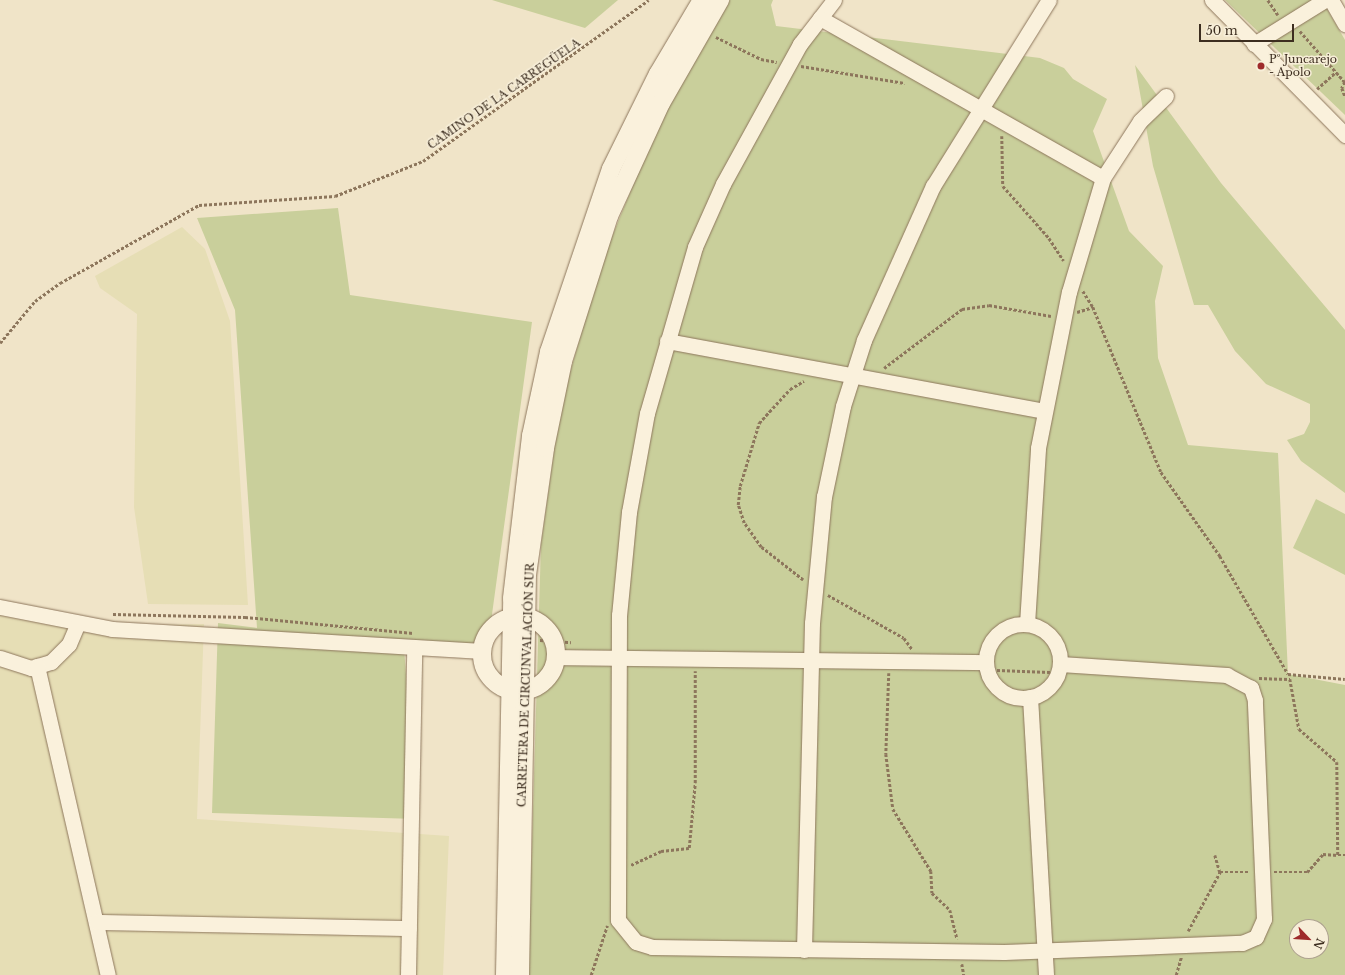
<!DOCTYPE html>
<meta charset="utf-8">
<style>
body{margin:0}
#map{position:relative;width:1345px;height:975px;overflow:hidden;background:#f0e4c8;font-family:"Libre Baskerville",serif}
div>[style]{position:absolute}
.farmland>*{inset:0;background:#e6deb5}
.green>*{inset:0;background:#c9cf9b}
.path>*{height:2.5px;margin-top:-1.25px;transform-origin:0;background:repeating-linear-gradient(90deg,#8d765c 0 3px,transparent 0 5px)}
.roads{filter:drop-shadow(0 0 1px #8d765c) drop-shadow(0 0 1px #8d765c)}
.minor>*{height:15px;margin:-7.5px;padding:0 7.5px;transform-origin:7.5px;border-radius:7.5px;background:#faf1dc}
.minor>.ring{margin:-7.5px;padding:0;box-sizing:content-box;background:none;border:15px solid #faf1dc;border-radius:50%}
.tertiary>*{height:18px;margin:-9px;padding:0 9px;transform-origin:9px;border-radius:9px;background:#faf1dc}
.tertiary>.ring{margin:-9px;padding:0;box-sizing:content-box;background:none;border:18px solid #faf1dc;border-radius:50%}
.dots>*{width:11px;height:11px;translate:-50% -50%;box-sizing:border-box;border:2px solid #f7eed8;border-radius:50%}
span{translate:-50% -50%;white-space:nowrap;text-align:center;line-height:1.15;-webkit-text-stroke:3px #f7eed8;paint-order:stroke}
.poi-label{font-size:11px;color:#3d2e20}
.left{translate:0 -50%;text-align:left}
.street-label{font-size:11px;color:#3d2e20}
.north{position:absolute;left:1289px;top:919px;width:40px;height:40px;box-sizing:border-box;background:#f7eed8;border:1px solid #ada18e;border-radius:50%;rotate:115deg;font-size:11px;font-weight:700;line-height:16px;text-align:center;color:#3d2e20}
.north::after{content:'';display:block;margin:auto;width:14px;height:18px;background:#9e2a2b;clip-path:polygon(50% 0,100% 100%,50% 72%,0 100%)}
.scale{position:absolute;left:1199px;top:24px;width:95px;height:18px;box-sizing:border-box;border:2px solid #3d2e20;border-top:0;padding-left:5px;font-size:12px;line-height:14px;white-space:nowrap;color:#3d2e20;-webkit-text-stroke:3px #f7eed8;paint-order:stroke}
</style>
<div id="map">
<div class="farmland">
<i style="clip-path:polygon(182px 227px,205px 249px,230px 321px,248px 605px,148px 604px,134px 507px,137px 314px,100px 288px,95px 276px)"></i>
<i style="clip-path:polygon(0 605px,108px 626px,204px 624px,197px 819px,449px 836px,443px 975px,0 975px)"></i>
</div>
<div class="green">
<i style="clip-path:polygon(492px 0,618px 0,585px 28px)"></i>
<i style="clip-path:polygon(evenodd,730px 0,773px 0,771px 5px,776px 26px,1040px 58px,1064px 68px,1073px 79px,1107px 99px,1093px 131px,1129px 231px,1163px 266px,1155px 301px,1158px 358px,1188px 445px,1278px 453px,1288px 674px,1345px 685px,1345px 975px,528px 975px,541px 544px,560px 407px,602px 261px,656px 129px,730px 0,1297px 927px,1321px 927px,1321px 951px,1297px 951px,1297px 927px)"></i>
<i style="clip-path:polygon(1225px 0,1322px 0,1345px 40px,1345px 115px)"></i>
<i style="clip-path:polygon(1135px 65px,1221px 183px,1345px 330px,1345px 493px,1301px 461px,1287px 440px,1304px 434px,1310px 422px,1310px 404px,1266px 384px,1235px 351px,1208px 305px,1194px 305px,1153px 166px)"></i>
<i style="clip-path:polygon(338px 208px,350px 295px,532px 322px,490px 629px,490px 657px,404px 648px,417px 819px,212px 813px,218px 623px,257px 628px,235px 310px,197px 218px)"></i>
<i style="clip-path:polygon(1316px 499px,1345px 514px,1345px 575px,1293px 548px)"></i>
</div>
<div class="path">
<i style="left:1268px;top:0;width:18px;rotate:56deg"></i>
<i style="left:1300px;top:31px;width:68px;rotate:48.6deg"></i>
<i style="left:716px;top:37px;width:50px;rotate:26.1deg"></i>
<i style="left:761px;top:59px;width:16px;rotate:11deg"></i>
<i style="left:801px;top:66px;width:105px;rotate:9.3deg"></i>
<i style="left:1345px;top:82px;width:7px;rotate:117deg"></i>
<i style="left:1342px;top:88px;width:9px;rotate:69deg"></i>
<i style="left:1317px;top:89px;width:25px;rotate:-42deg"></i>
<i style="left:1002px;top:136px;width:50px;rotate:88.9deg"></i>
<i style="left:1003px;top:186px;width:69px;rotate:48.5deg"></i>
<i style="left:1049px;top:238px;width:27px;rotate:57deg"></i>
<i style="left:1083px;top:291px;width:19px;rotate:58deg"></i>
<i style="left:1093px;top:307px;width:178px;rotate:67.6deg"></i>
<i style="left:1161px;top:472px;width:103px;rotate:54.9deg"></i>
<i style="left:1220px;top:556px;width:136px;rotate:60deg"></i>
<i style="left:1288px;top:674px;width:57px;rotate:5deg"></i>
<i style="left:1077px;top:312px;width:17px;rotate:-17deg"></i>
<i style="left:0;top:343px;width:55px;rotate:-50.2deg"></i>
<i style="left:35px;top:301px;width:31px;rotate:-36deg"></i>
<i style="left:60px;top:283px;width:159px;rotate:-29.3deg"></i>
<i style="left:199px;top:205px;width:136px;rotate:-3.8deg"></i>
<i style="left:335px;top:196px;width:95px;rotate:-21.7deg"></i>
<i style="left:423px;top:161px;width:277px;rotate:-35.5deg"></i>
<i style="left:884px;top:368px;width:98px;rotate:-37.1deg"></i>
<i style="left:962px;top:309px;width:27px;rotate:-8deg"></i>
<i style="left:989px;top:305px;width:63px;rotate:10.1deg"></i>
<i style="left:803px;top:580px;width:53px;rotate:-141.8deg"></i>
<i style="left:761px;top:547px;width:29px;rotate:-125deg"></i>
<i style="left:744px;top:523px;width:19px;rotate:-108deg"></i>
<i style="left:738px;top:505px;width:19px;rotate:-84deg"></i>
<i style="left:740px;top:486px;width:66px;rotate:-73.2deg"></i>
<i style="left:759px;top:423px;width:46px;rotate:-47.6deg"></i>
<i style="left:790px;top:389px;width:16px;rotate:-30deg"></i>
<i style="left:828px;top:595px;width:87px;rotate:29.5deg"></i>
<i style="left:904px;top:638px;width:14px;rotate:54deg"></i>
<i style="left:113px;top:614px;width:132px;rotate:1.3deg"></i>
<i style="left:245px;top:617px;width:169px;rotate:5.4deg"></i>
<i style="left:540px;top:640px;width:31px;rotate:4deg"></i>
<i style="left:997px;top:670px;width:53px;rotate:2.2deg"></i>
<i style="left:889px;top:673px;width:81px;rotate:92.1deg"></i>
<i style="left:886px;top:754px;width:55px;rotate:82.7deg"></i>
<i style="left:893px;top:809px;width:73px;rotate:58.5deg"></i>
<i style="left:931px;top:871px;width:22px;rotate:87deg"></i>
<i style="left:932px;top:893px;width:25px;rotate:43deg"></i>
<i style="left:950px;top:910px;width:30px;rotate:76deg"></i>
<i style="left:1259px;top:678px;width:31px;rotate:2deg"></i>
<i style="left:1290px;top:679px;width:51px;rotate:79.8deg"></i>
<i style="left:1299px;top:729px;width:50px;rotate:41deg"></i>
<i style="left:1337px;top:762px;width:93px;rotate:89.4deg"></i>
<i style="left:1338px;top:855px;width:7px"></i>
<i style="left:1215px;top:855px;width:18px;rotate:74deg"></i>
<i style="left:1220px;top:872px;width:29px"></i>
<i style="left:631px;top:865px;width:33px;rotate:-25deg"></i>
<i style="left:661px;top:851px;width:28px;rotate:-6deg"></i>
<i style="left:689px;top:848px;width:65px;rotate:-84.7deg"></i>
<i style="left:695px;top:783px;width:112px;rotate:-90deg"></i>
<i style="left:1274px;top:872px;width:33px"></i>
<i style="left:1307px;top:872px;width:24px;rotate:-48deg"></i>
<i style="left:1323px;top:854px;width:15px;rotate:4deg"></i>
<i style="left:1188px;top:931px;width:67px;rotate:-61.5deg"></i>
<i style="left:962px;top:964px;width:11px;rotate:80deg"></i>
<i style="left:591px;top:975px;width:52px;rotate:-71.9deg"></i>
<i style="left:1176px;top:975px;width:19px;rotate:-74deg"></i>
</div>
<div class="roads">
<div class="minor">
<i style="left:834px;top:0;width:56px;rotate:127.7deg"></i>
<i style="left:800px;top:44px;width:160px;rotate:118.8deg"></i>
<i style="left:723px;top:184px;width:69px;rotate:114deg"></i>
<i style="left:695px;top:247px;width:173px;rotate:106.1deg"></i>
<i style="left:647px;top:413px;width:101px;rotate:100.3deg"></i>
<i style="left:629px;top:512px;width:103px;rotate:95.5deg"></i>
<i style="left:619px;top:615px;width:305px;rotate:90.2deg"></i>
<i style="left:618px;top:920px;width:28px;rotate:51deg"></i>
<i style="left:636px;top:942px;width:17px;rotate:17deg"></i>
<i style="left:652px;top:947px;width:352px;rotate:0.8deg"></i>
<i style="left:1004px;top:952px;width:238px;rotate:-2.2deg"></i>
<i style="left:1242px;top:943px;width:15px;rotate:-23deg"></i>
<i style="left:1256px;top:937px;width:20px;rotate:-66deg"></i>
<i style="left:1264px;top:919px;width:219px;rotate:-92.4deg"></i>
<i style="left:1255px;top:700px;width:13px;rotate:-108deg"></i>
<i style="left:1251px;top:688px;width:27px;rotate:-152deg"></i>
<i style="left:1227px;top:675px;width:167px;rotate:-176.2deg"></i>
<i style="left:1212px;top:0;width:190px;rotate:45.4deg"></i>
<i style="left:1331px;top:0;width:28px;rotate:60deg"></i>
<i style="left:820px;top:18px;width:325px;rotate:29.5deg"></i>
<i style="left:1254px;top:44px;width:84px;rotate:-31.8deg"></i>
<i style="left:667px;top:341px;width:384px;rotate:10.5deg"></i>
<i style="left:0;top:607px;width:114px;rotate:11.1deg"></i>
<i style="left:112px;top:629px;width:371px;rotate:3.4deg"></i>
<i style="left:1027px;top:624px;width:176px;rotate:-86.4deg"></i>
<i style="left:1038px;top:448px;width:159px;rotate:-78.8deg"></i>
<i style="left:1069px;top:292px;width:119px;rotate:-73.4deg"></i>
<i style="left:1103px;top:178px;width:68px;rotate:-57deg"></i>
<i style="left:1140px;top:121px;width:36px;rotate:-44deg"></i>
<i class="ring" style="left:986px;top:624px;width:59px;height:59px"></i>
<i style="left:556px;top:657px;width:430px;rotate:0.7deg"></i>
<i style="left:0;top:658px;width:33px;rotate:18deg"></i>
<i style="left:31px;top:668px;width:21px;rotate:-17deg"></i>
<i style="left:51px;top:662px;width:25px;rotate:-45deg"></i>
<i style="left:69px;top:644px;width:23px;rotate:-67deg"></i>
<i style="left:37px;top:666px;width:317px;rotate:77.1deg"></i>
<i style="left:1030px;top:697px;width:278px;rotate:86.7deg"></i>
<i style="left:96px;top:922px;width:313px;rotate:1.1deg"></i>
<i style="left:804px;top:950px;width:327px;rotate:-88.6deg"></i>
<i style="left:812px;top:623px;width:127px;rotate:-84.6deg"></i>
<i style="left:824px;top:497px;width:93px;rotate:-78.2deg"></i>
<i style="left:843px;top:406px;width:69px;rotate:-72.3deg"></i>
<i style="left:864px;top:340px;width:169px;rotate:-65.9deg"></i>
<i style="left:933px;top:186px;width:219px;rotate:-58.1deg"></i>
<i style="left:408px;top:975px;width:327px;rotate:-88.9deg"></i>
</div>
<div class="tertiary">
<i class="ring" style="left:482px;top:617px;width:56px;height:56px"></i>
<i style="left:505px;top:975px;width:377px;rotate:-88.9deg"></i>
<i style="left:512px;top:598px;width:163px;rotate:-83.3deg"></i>
<i style="left:531px;top:436px;width:86px;rotate:-77.9deg"></i>
<i style="left:549px;top:352px;width:193px;rotate:-71.3deg"></i>
<i style="left:611px;top:169px;width:106px;rotate:-63.7deg"></i>
<i style="left:658px;top:74px;width:86px;rotate:-59.3deg"></i>
<i style="left:520px;top:975px;width:400px;rotate:-89deg"></i>
<i style="left:527px;top:575px;width:128px;rotate:-81.9deg"></i>
<i style="left:545px;top:448px;width:89px;rotate:-78.3deg"></i>
<i style="left:563px;top:361px;width:152px;rotate:-72.4deg"></i>
<i style="left:609px;top:216px;width:124px;rotate:-65.3deg"></i>
<i style="left:661px;top:103px;width:119px;rotate:-60.2deg"></i>
</div>
</div>
<div class="dots">
<i style="left:1261px;top:66px;background:#9e2a2b"></i>
</div>
<div class="poi-label">
<span class="left" style="left:1269px;top:66px">Pº Juncarejo<br>- Apolo</span>
</div>
<div class="street-label">
<span style="left:504px;top:94px;rotate:-35deg">CAMINO DE LA CARREGÜELA</span>
<span style="left:526px;top:685px;rotate:-88deg">CARRETERA DE CIRCUNVALACIÓN SUR</span>
</div>
<div class="north">N</div>
<div class="scale">50 m</div>
</div>
